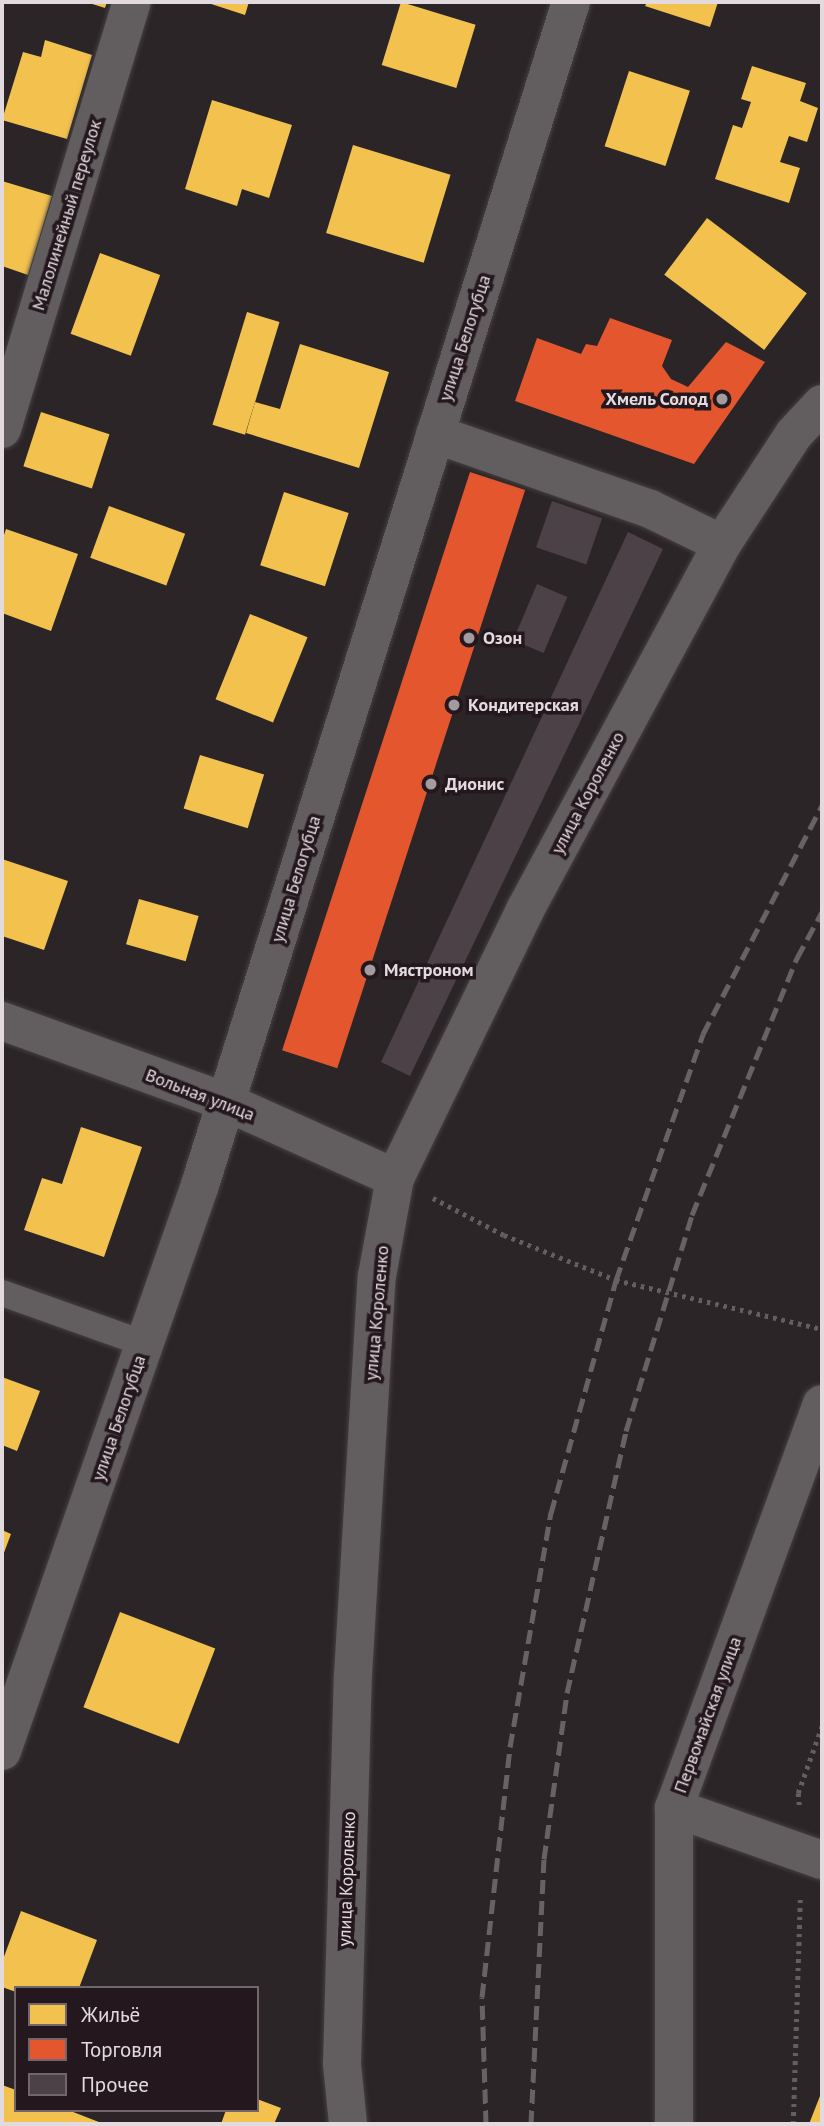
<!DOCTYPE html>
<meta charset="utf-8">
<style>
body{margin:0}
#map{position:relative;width:824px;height:2126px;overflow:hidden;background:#2b2528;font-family:"PT Sans",sans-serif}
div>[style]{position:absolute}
.homes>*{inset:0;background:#f2c14e;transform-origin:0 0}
.shops>*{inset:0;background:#e4572e;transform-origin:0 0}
.building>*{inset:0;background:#4b4146;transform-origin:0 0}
.path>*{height:4.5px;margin-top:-2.25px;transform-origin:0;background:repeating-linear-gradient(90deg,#635e60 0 3.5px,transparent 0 8.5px)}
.roads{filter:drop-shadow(0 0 2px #454042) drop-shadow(0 0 2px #454042)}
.lane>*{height:26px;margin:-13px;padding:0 13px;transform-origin:13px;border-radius:13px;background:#625d5f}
.street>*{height:38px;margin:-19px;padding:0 19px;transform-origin:19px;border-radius:19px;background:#625d5f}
.secondary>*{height:38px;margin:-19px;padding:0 19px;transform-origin:19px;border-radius:19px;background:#625d5f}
.rail>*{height:5px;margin-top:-2.5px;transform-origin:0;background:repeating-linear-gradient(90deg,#676264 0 14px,transparent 0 21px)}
.dots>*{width:19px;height:19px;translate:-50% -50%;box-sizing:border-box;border:4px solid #24181e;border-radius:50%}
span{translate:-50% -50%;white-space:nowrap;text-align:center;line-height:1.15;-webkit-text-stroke:7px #24181e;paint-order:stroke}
.street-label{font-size:18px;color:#e3dade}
.poi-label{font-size:18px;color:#e3dade;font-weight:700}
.right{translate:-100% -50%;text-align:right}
.left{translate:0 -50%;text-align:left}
.frame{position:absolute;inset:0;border:4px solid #e3dade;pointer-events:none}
.legend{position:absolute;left:14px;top:1986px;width:245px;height:126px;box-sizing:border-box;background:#24181e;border:2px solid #70666b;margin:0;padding:9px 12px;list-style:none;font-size:21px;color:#e3dade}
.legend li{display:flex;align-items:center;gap:14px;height:35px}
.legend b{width:35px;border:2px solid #70666b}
</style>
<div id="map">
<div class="homes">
<i style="clip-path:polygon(86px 2px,107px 2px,105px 8px)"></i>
<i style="clip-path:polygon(205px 2px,249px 2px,245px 15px)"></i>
<i style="left:401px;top:2px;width:78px;height:66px;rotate:17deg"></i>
<i style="clip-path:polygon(647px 2px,718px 2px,710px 27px,645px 6px)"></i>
<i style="clip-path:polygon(45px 40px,92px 55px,67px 139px,2px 120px,23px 52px,41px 57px)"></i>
<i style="clip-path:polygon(752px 66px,806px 83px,800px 101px,818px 108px,807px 142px,789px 136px,780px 162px,800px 168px,789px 203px,715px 179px,733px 125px,742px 128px,751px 102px,741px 99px)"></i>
<i style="left:629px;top:71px;width:64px;height:79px;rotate:18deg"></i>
<i style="clip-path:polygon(212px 100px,292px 125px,269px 198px,242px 189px,237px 206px,185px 189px)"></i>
<i style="left:353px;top:145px;width:102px;height:92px;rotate:17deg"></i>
<i style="clip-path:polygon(2px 181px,52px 196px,28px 275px,2px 266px)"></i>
<i style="left:707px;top:218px;width:125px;height:71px;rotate:37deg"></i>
<i style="left:100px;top:253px;width:64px;height:86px;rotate:20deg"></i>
<i style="left:247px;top:312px;width:34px;height:118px;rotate:17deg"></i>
<i style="clip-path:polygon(300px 344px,389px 372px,359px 468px,246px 433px,255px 402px,280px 409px)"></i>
<i style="left:41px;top:412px;width:72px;height:57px;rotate:18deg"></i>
<i style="left:284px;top:492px;width:68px;height:77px;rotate:18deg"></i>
<i style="left:109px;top:506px;width:81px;height:55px;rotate:20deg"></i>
<i style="clip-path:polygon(6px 529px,78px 554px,51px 631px,2px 613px,2px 541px)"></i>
<i style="left:250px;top:614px;width:62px;height:92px;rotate:22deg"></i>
<i style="left:200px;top:755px;width:67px;height:56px;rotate:17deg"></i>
<i style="clip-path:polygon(2px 859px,68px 881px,44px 950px,2px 936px)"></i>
<i style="left:139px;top:899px;width:62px;height:47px;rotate:16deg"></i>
<i style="clip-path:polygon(81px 1127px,142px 1147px,104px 1257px,24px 1230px,42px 1178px,62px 1184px)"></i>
<i style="clip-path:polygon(2px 1377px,40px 1391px,17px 1451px,2px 1445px)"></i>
<i style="clip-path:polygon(2px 1530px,11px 1534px,2px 1558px)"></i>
<i style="left:120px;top:1612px;width:102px;height:102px;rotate:21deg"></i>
<i style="clip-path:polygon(21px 1911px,97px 1940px,79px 1988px,16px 1988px,16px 1992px,2px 1987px,2px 1962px)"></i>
<i style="clip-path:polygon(2px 2085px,16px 2090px,16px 2110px,68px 2110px,104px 2124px,2px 2124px)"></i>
<i style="clip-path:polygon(820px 2096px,822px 2124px,809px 2124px)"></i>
<i style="clip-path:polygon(257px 2099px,281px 2108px,274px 2124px,221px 2124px,226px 2110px,257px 2110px)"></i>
</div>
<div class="shops">
<i style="clip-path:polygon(610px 318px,672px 340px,662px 366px,671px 379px,688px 387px,726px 342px,765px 362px,694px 464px,515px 401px,537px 338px,581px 354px,586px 344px,597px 346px)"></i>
<i style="left:470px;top:472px;width:58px;height:608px;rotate:18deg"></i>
</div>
<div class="building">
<i style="left:552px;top:501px;width:53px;height:49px;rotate:19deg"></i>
<i style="clip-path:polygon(628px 532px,663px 549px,410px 1076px,381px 1062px)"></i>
<i style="left:537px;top:584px;width:33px;height:61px;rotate:23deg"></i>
</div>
<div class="path">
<i style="left:433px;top:1198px;width:80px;rotate:27.5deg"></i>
<i style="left:504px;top:1235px;width:121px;rotate:21.9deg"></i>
<i style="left:616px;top:1280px;width:212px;rotate:13.4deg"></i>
<i style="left:799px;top:1805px;width:12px;rotate:-95deg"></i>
<i style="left:798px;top:1793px;width:71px;rotate:-70.3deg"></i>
<i style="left:793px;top:2124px;width:226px;rotate:-88.2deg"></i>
</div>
<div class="roads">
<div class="lane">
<i style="left:2px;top:1293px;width:152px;rotate:19.6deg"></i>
</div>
<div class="street">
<i style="left:2px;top:429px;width:446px;rotate:-73.1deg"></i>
<i style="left:435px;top:434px;width:228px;rotate:19.2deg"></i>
<i style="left:650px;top:509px;width:80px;rotate:25.9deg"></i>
<i style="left:2px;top:1751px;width:600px;rotate:-70.72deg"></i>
<i style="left:200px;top:1185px;width:1240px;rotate:-72.59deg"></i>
<i style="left:674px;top:1808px;width:157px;rotate:19.4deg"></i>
<i style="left:674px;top:2124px;width:316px;rotate:-90deg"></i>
<i style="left:674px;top:1808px;width:430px;rotate:-69.9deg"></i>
</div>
<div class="secondary">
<i style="left:2px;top:1021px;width:238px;rotate:19.9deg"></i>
<i style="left:226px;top:1102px;width:185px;rotate:24.2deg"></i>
<i style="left:348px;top:2124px;width:60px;rotate:-95.7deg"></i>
<i style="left:342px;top:2064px;width:389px;rotate:-88.4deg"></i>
<i style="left:353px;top:1675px;width:400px;rotate:-86.6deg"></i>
<i style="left:377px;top:1276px;width:100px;rotate:-79.6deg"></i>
<i style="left:395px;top:1178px;width:298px;rotate:-64.1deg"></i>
<i style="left:525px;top:910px;width:416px;rotate:-61.7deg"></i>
<i style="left:722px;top:544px;width:131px;rotate:-56.8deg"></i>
<i style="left:794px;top:434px;width:41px;rotate:-47deg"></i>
</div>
</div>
<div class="rail">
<i style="left:486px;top:2124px;width:127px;rotate:-91.8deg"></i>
<i style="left:482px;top:1997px;width:252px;rotate:-83.6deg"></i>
<i style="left:510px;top:1747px;width:238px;rotate:-80.1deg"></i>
<i style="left:551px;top:1513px;width:242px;rotate:-74.4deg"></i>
<i style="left:616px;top:1280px;width:261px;rotate:-70.5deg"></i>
<i style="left:703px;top:1034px;width:258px;rotate:-62.5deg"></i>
<i style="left:531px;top:2124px;width:265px;rotate:-87.2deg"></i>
<i style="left:544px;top:1859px;width:168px;rotate:-82.1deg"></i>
<i style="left:567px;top:1693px;width:269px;rotate:-77.3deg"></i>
<i style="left:626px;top:1431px;width:226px;rotate:-73deg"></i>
<i style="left:692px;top:1215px;width:278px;rotate:-67.8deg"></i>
<i style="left:797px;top:958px;width:52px;rotate:-61.5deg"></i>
</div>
<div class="dots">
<i style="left:722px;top:399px;background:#a39b9e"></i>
<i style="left:469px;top:638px;background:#a39b9e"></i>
<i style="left:454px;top:705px;background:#a39b9e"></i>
<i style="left:431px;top:784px;background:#a39b9e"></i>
<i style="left:370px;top:970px;background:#a39b9e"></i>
</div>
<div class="street-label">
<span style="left:67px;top:215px;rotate:-73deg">Малолинейный переулок</span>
<span style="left:465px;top:338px;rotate:-72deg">улица Белогубца</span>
<span style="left:588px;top:793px;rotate:-62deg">улица Короленко</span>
<span style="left:296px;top:879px;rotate:-73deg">улица Белогубца</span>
<span style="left:200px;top:1095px;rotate:21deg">Вольная улица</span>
<span style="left:377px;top:1313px;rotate:-85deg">улица Короленко</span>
<span style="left:119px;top:1418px;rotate:-71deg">улица Белогубца</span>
<span style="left:708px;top:1715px;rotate:-70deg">Первомайская улица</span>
<span style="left:347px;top:1879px;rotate:-88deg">улица Короленко</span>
</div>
<div class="poi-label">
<span class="right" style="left:708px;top:399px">Хмель Солод</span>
<span class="left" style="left:483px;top:638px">Озон</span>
<span class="left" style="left:468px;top:705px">Кондитерская</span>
<span class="left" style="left:445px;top:784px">Дионис</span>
<span class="left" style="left:384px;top:970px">Мястроном</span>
</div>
<div class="frame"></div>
<ul class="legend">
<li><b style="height:19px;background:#f2c14e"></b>Жильё</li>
<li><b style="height:19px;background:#e4572e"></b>Торговля</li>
<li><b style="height:19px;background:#4b4146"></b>Прочее</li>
</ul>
</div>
